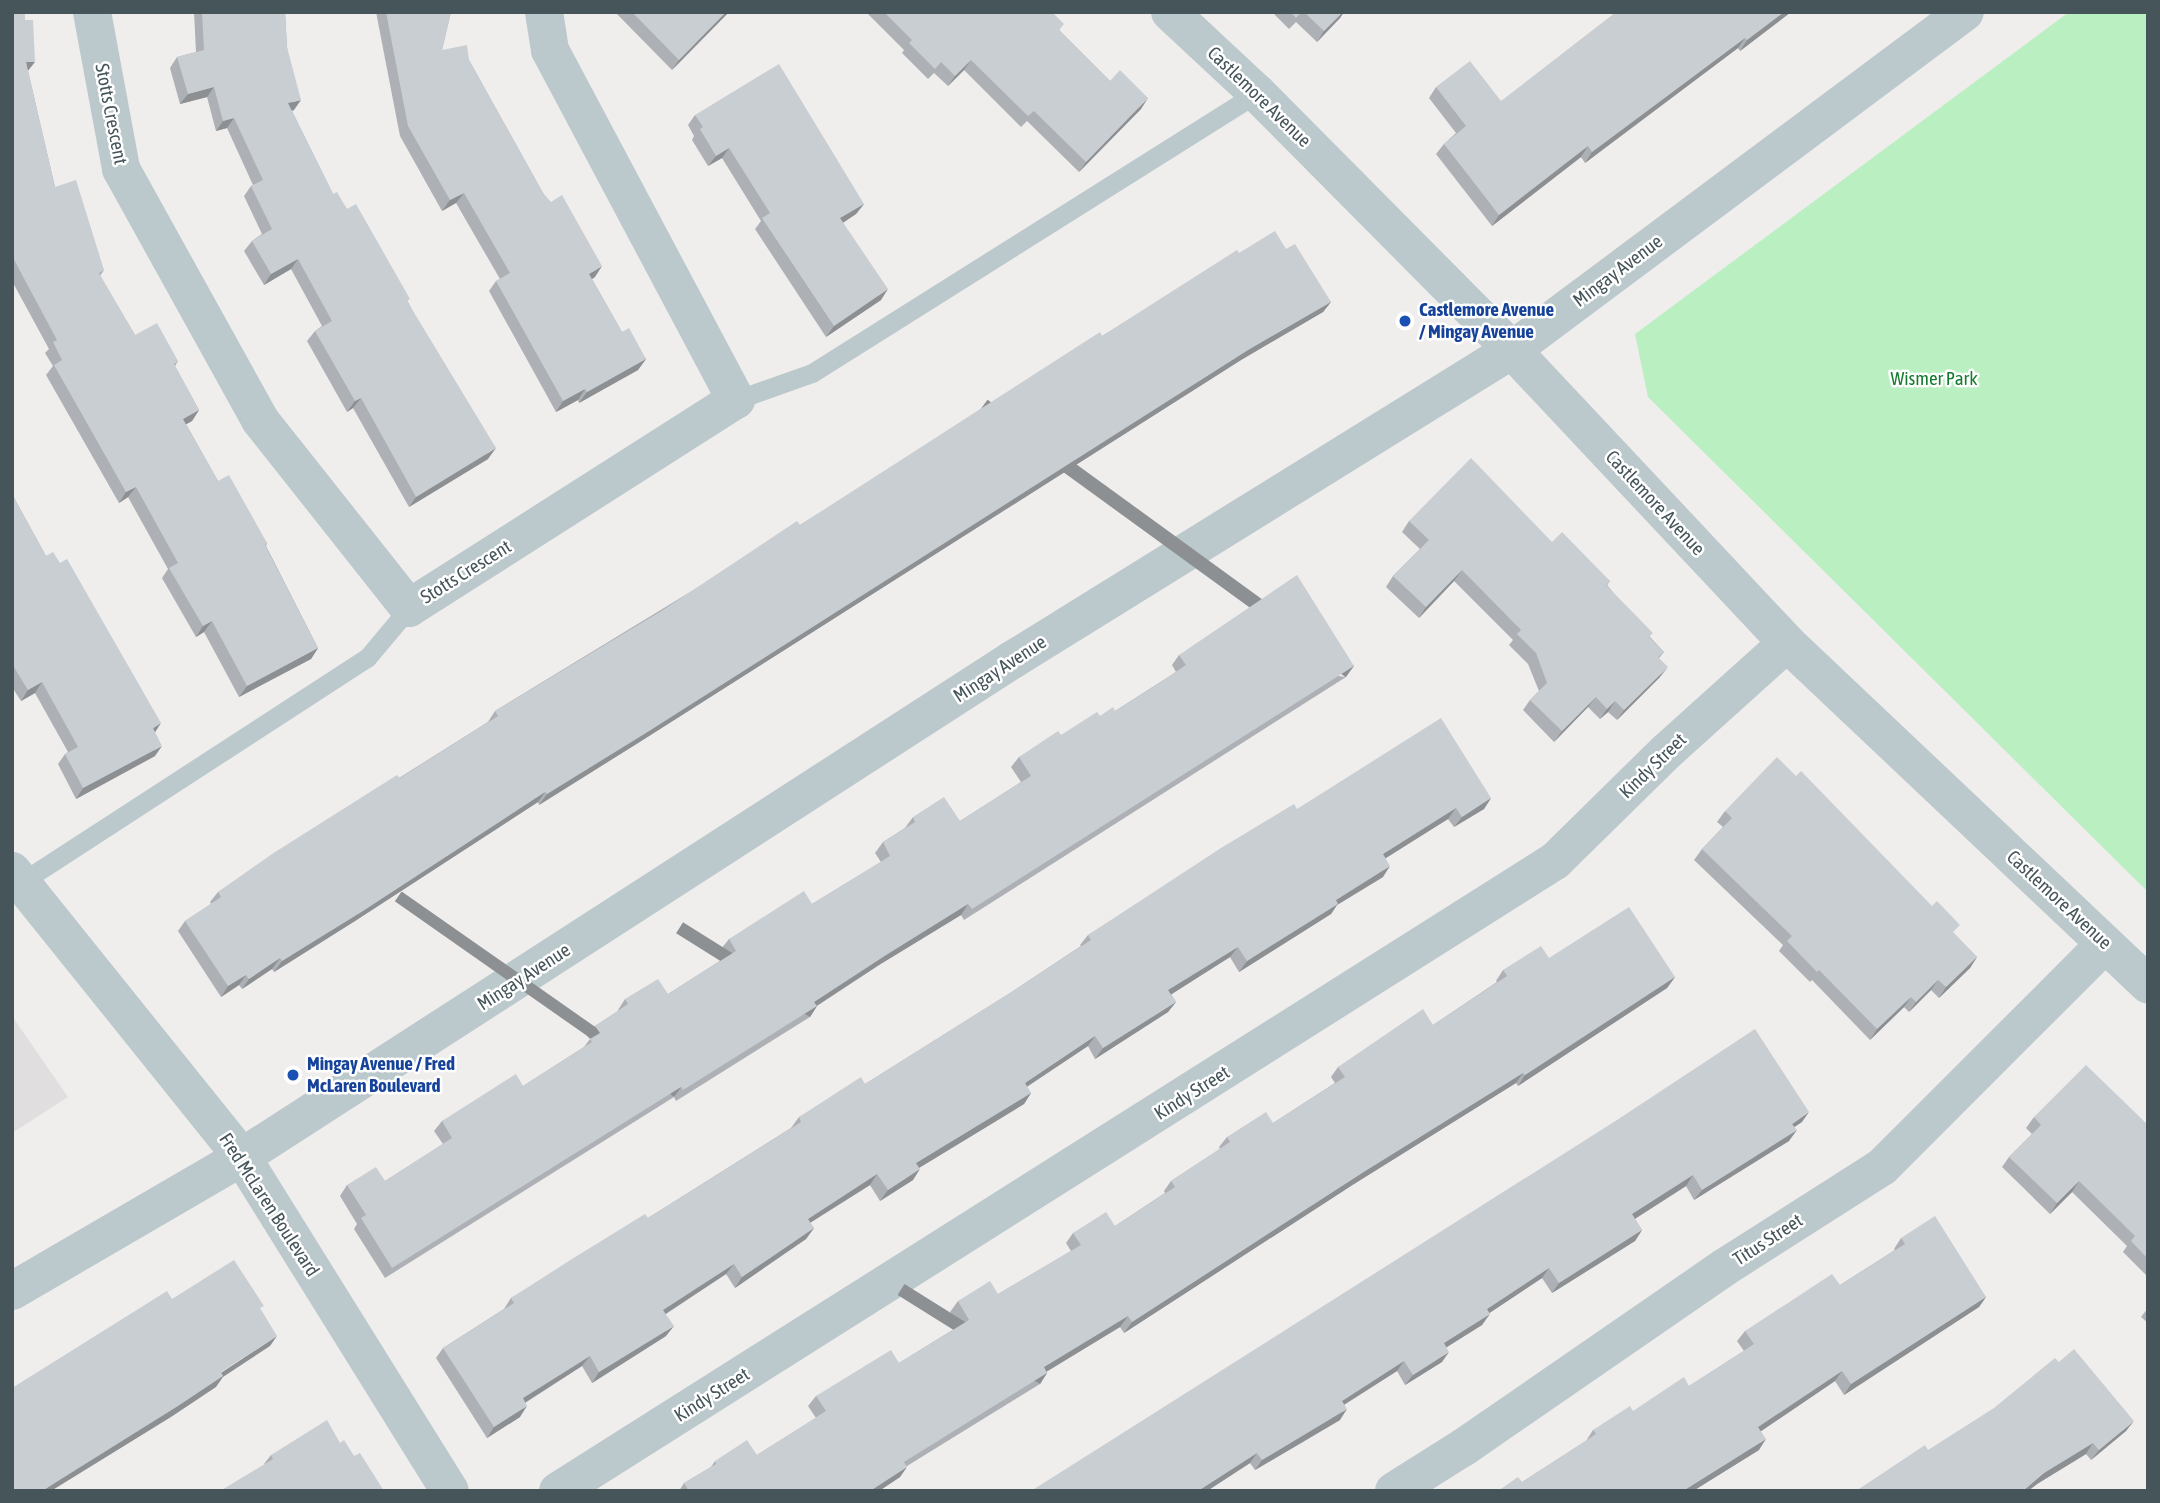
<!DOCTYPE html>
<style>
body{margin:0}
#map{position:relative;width:2160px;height:1503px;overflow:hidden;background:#f0eded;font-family:"Asap Condensed",sans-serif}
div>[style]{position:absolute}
.education>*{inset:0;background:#e1dedf}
.green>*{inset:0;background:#b9efc1}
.service>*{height:19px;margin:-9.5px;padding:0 9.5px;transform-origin:9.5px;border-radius:9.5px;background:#bbc9cc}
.minor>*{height:38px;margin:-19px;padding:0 19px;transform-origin:19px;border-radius:19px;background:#bbc9cc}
.tertiary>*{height:38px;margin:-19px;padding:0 19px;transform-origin:19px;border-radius:19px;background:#bbc9cc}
.wall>*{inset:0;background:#adb1b5}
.shaded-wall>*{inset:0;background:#8d9093;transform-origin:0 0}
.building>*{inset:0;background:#c9ced2}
.dots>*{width:19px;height:19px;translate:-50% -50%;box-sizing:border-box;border:4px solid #fff;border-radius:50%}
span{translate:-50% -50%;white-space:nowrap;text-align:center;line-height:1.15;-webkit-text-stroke:5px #fff;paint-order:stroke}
.street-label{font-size:19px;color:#45555a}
.transit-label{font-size:19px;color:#164399;font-weight:700}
.left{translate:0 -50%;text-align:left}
.park-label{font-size:19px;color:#157c2f}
.frame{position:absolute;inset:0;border:14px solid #45555a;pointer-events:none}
</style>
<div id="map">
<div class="education">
<i style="clip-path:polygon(12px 1016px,68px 1097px,12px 1133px)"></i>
</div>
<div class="green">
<i style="clip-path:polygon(2069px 12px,2148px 12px,2148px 892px,1648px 397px,1635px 334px)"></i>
</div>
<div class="service">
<i style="left:736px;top:400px;width:81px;rotate:-19.6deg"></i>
<i style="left:812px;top:373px;width:526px;rotate:-32.18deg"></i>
<i style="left:20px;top:883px;width:414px;rotate:-33deg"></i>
<i style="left:367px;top:658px;width:65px;rotate:-50deg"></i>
</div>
<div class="minor">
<i style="left:92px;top:12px;width:160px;rotate:79.5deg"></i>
<i style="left:121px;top:169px;width:287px;rotate:61deg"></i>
<i style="left:260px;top:420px;width:240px;rotate:51.6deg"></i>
<i style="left:409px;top:608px;width:388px;rotate:-32.5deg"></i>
<i style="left:736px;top:400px;width:396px;rotate:-118deg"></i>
<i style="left:550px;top:50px;width:38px;rotate:-99deg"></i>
<i style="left:12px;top:871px;width:367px;rotate:51.2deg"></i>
<i style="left:242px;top:1157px;width:393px;rotate:58.1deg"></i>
<i style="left:558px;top:1491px;width:1179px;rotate:-32.29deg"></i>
<i style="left:1555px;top:861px;width:157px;rotate:-44.5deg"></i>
<i style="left:1667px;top:751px;width:161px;rotate:-42deg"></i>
<i style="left:1394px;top:1491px;width:83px;rotate:-32.2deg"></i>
<i style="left:1464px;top:1447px;width:317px;rotate:-34.6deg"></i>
<i style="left:1725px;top:1267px;width:186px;rotate:-32.5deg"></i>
<i style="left:1882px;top:1167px;width:315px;rotate:-45deg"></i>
</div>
<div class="tertiary">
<i style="left:1170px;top:12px;width:119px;rotate:43deg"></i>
<i style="left:1257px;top:93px;width:362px;rotate:45.2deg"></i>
<i style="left:1512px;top:350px;width:402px;rotate:46.8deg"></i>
<i style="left:1787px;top:643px;width:497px;rotate:43.4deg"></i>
<i style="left:12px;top:1291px;width:266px;rotate:-30.2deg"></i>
<i style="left:242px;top:1157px;width:916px;rotate:-32.84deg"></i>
<i style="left:1012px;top:660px;width:588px;rotate:-31.8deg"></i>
<i style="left:1512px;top:350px;width:565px;rotate:-36.73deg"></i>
</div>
<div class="wall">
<i style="clip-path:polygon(12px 12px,28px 71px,55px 187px,104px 270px,100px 276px,135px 335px,178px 361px,175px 366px,199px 410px,192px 421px,186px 424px,218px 481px,267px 543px,266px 546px,318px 648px,311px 659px,239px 697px,204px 632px,196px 637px,162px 578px,168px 569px,128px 497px,119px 503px,46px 375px,53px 366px,45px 353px,49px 349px,12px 281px)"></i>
<i style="clip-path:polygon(194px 12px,285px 12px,287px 47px,294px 110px,292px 111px,333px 194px,347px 209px,408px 302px,488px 459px,409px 507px,353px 408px,347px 412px,307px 341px,315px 331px,322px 326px,291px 269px,264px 285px,244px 251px,252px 241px,262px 234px,244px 196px,251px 186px,253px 185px,227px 128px,216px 131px,207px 97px,180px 104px,170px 68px,177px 57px,196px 52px)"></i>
<i style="clip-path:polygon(376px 12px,451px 12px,442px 50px,469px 60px,543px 193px,595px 277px,592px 279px,622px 332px,646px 359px,638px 370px,579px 403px,578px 400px,556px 412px,489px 291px,496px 281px,500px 279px,456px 203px,442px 211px,400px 136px)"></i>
<i style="clip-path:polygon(615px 12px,729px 12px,672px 70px)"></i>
<i style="clip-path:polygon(866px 12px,1052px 12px,1060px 31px,1110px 81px,1141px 109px,1079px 172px,1027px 121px,1021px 127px,964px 70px,948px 86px,934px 73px,928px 79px,902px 53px,904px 50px)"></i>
<i style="clip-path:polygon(1272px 12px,1344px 12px,1340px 18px,1317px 42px,1296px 22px,1289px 29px)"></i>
<i style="clip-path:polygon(1791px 12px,1740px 51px,1738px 48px,1585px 163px,1581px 157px,1492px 226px,1436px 154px,1444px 144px,1456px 133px,1429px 98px,1436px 87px,1501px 101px)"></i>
<i style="clip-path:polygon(695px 115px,864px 204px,856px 214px,843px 223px,881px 300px,826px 337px,755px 229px,761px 221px,722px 158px,708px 166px,692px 140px,694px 136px,688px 125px)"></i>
<i style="clip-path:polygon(1286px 249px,1331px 302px,1323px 312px,1241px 360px,638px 743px,539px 805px,538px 802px,355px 921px,274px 972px,272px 969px,242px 989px,239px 985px,221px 997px,178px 931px,185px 921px,211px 904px,210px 902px,218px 892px,488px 722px,495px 711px,800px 525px,1102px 336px,1239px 253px)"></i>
<i style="clip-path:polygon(12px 494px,46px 556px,155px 732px,155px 756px,76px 799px,58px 764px,65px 754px,68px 752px,35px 693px,21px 701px,12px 687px)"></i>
<i style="clip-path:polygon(1409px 521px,1552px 542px,1610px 581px,1607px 585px,1650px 637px,1664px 652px,1659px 658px,1660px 677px,1617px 720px,1608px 712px,1600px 719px,1588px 707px,1554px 742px,1523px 710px,1530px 700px,1539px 691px,1528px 664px,1509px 645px,1513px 640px,1454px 581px,1419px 618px,1386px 587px,1393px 576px,1420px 549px,1402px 532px)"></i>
<i style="clip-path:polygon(1179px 655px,1346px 677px,964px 920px,961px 915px,879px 965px,817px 1006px,810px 1017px,676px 1101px,674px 1097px,385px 1278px,354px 1229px,357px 1224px,340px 1196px,347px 1185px,385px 1181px,443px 1144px,434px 1131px,442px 1121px,523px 1086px,584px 1047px,590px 1039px,587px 1036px,595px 1026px,618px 1011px,618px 1010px,625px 999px,668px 994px,726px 957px,721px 949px,729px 939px,812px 904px,881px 862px,875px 853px,883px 842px,905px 828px,913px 817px,960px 821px,1021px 782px,1011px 767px,1019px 757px,1100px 716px,1115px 711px,1176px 672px,1172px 665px)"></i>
<i style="clip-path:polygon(1491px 798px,1484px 809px,1454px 827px,1448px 819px,1385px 858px,1383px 877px,1337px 905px,1331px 914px,1239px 972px,1230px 957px,1171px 994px,1176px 1002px,1168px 1012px,1095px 1059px,1088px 1046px,1027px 1087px,1031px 1093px,1024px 1104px,919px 1168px,913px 1180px,880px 1201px,870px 1185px,810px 1223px,814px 1228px,806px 1239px,735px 1288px,726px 1274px,666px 1314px,666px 1336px,592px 1383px,582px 1366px,525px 1403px,520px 1417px,487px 1438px,436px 1358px,443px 1348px,504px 1309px,511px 1298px,648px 1218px,791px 1128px,799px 1117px,865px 1084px,1010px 993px,1081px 946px,1080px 945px,1088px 935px,1297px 809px)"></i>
<i style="clip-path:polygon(1725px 811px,1954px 934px,1977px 957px,1970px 968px,1939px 998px,1931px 990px,1909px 1012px,1904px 1007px,1870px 1040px,1812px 980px,1810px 982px,1779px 951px,1783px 945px,1694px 860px,1702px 849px,1723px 827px,1717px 822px)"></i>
<i style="clip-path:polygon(1549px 958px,1675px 977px,1667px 988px,1518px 1086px,1516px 1083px,1354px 1184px,1124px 1333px,1120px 1327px,1046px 1372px,1047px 1373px,1040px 1384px,907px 1466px,900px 1477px,879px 1491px,679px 1491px,684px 1483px,711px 1467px,715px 1461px,757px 1455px,816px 1418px,808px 1406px,816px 1396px,899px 1363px,959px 1326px,950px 1312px,958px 1301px,998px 1294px,1071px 1251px,1066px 1243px,1073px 1233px,1115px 1226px,1165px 1193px,1164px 1191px,1171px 1181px,1220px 1149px,1219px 1147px,1227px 1137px,1273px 1123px,1335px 1083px,1331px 1077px,1338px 1067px,1433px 1025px,1497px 982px,1496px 981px,1503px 970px)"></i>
<i style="clip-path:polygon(2034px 1117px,2148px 1125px,2148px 1277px,2123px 1252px,2127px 1246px,2072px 1192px,2050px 1214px,2002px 1167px,2009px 1157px,2032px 1134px,2026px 1128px)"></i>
<i style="clip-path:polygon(1802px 1122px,1794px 1127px,1789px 1141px,1694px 1200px,1686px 1186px,1635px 1219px,1642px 1230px,1635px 1241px,1552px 1293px,1542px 1278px,1489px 1313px,1482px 1325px,1446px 1347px,1442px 1362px,1405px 1385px,1397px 1371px,1344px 1405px,1340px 1420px,1255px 1470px,1250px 1463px,1207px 1491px,1031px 1491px)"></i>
<i style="clip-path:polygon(1901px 1238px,1986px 1297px,1979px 1307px,1844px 1395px,1835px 1381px,1761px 1431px,1759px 1450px,1693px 1491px,1498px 1491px,1522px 1482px,1586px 1441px,1593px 1430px,1689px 1386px,1744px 1351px,1737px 1341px,1745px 1331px,1840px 1285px,1895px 1250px,1894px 1249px)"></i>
<i style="clip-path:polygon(2148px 1308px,2148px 1323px,2141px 1317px)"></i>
<i style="clip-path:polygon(2126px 1431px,2091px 1460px,2086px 1454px,2037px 1484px,2028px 1491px,1856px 1491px,1928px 1450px)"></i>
<i style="clip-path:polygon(340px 1443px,354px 1456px,264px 1464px,271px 1455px)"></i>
</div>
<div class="shaded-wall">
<i style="clip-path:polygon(726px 12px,729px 12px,672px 70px,679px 60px)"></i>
<i style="clip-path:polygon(1343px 12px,1344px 12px,1340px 18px,1317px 42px,1324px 31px)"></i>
<i style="clip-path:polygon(1784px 12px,1791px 12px,1740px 51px,1747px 40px)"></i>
<i style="clip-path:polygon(1745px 38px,1738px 48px,1585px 163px,1592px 152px)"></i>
<i style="clip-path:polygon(971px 60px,964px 70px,948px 86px,955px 76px)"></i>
<i style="clip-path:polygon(26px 62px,35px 62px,27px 72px)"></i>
<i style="clip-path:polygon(214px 87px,207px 97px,180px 104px,188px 94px)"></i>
<i style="clip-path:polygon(1148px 98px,1141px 109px,1079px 172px,1086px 162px)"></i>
<i style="clip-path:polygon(301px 100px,294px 110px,281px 114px,288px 103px)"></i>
<i style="clip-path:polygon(234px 118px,227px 128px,216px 131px,223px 121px)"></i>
<i style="clip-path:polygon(1588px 146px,1581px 157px,1492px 226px,1499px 215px)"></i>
<i style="clip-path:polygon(729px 148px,722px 158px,708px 166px,716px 156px)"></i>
<i style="clip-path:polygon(464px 193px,456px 203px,442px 211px,450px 200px)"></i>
<i style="clip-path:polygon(864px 204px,856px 214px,833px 229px,840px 218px)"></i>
<i style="clip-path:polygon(298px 259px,291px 269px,264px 285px,271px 274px)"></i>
<i style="clip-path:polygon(602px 266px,595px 277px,582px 285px,589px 274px)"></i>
<i style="clip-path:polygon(888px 289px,881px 300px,826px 337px,834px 326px)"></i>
<i style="clip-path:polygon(1331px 302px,1323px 312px,1241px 360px,638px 743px,539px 805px,547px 794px,1248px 350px)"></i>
<i style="clip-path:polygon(646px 359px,638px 370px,579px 403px,587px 392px)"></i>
<i style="clip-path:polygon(585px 389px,578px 400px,556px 412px,563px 401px)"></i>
<i style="clip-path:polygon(361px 398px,353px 408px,347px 412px,355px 401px)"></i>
<i style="clip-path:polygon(199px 410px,192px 421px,176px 430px,183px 419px)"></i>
<i style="clip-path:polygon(496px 448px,488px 459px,409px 507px,416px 497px)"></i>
<i style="clip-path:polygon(136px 487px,128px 497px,119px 503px,126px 492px)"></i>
<i style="clip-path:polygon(1462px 570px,1454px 581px,1419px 618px,1426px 607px)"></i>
<i style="clip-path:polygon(212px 621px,204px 632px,196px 637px,203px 626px)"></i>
<i style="clip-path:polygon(318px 648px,311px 659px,239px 697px,247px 686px)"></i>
<i style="left:1354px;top:666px;width:14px;height:453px;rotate:126deg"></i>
<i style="clip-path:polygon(1668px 667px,1660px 677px,1617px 720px,1624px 710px)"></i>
<i style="clip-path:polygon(42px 682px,35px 693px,21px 701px,28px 690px)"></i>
<i style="clip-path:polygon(1596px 697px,1588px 707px,1554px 742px,1562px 731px)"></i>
<i style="clip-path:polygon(1615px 701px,1608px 712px,1600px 719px,1607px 709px)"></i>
<i style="clip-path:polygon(161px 723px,154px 734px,153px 728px)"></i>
<i style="clip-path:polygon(162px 746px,155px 756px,76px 799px,83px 788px)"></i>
<i style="clip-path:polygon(545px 792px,538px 802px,355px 921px,274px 972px,282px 961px)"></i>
<i style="clip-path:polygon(1491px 798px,1484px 809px,1454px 827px,1462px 817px)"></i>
<i style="clip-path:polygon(1456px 808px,1448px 819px,1375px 865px,1383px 854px)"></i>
<i style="clip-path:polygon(1390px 866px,1383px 877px,1337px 905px,1331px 914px,1239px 972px,1247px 961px,1336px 900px)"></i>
<i style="clip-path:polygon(968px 904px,961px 915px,879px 965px,807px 1012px,814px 1002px,886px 955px)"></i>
<i style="clip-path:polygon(1238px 947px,1230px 957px,1161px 1001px,1168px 990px)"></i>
<i style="clip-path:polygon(1977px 957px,1970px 968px,1939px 998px,1946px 987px)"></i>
<i style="clip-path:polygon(280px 958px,272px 969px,242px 989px,249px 979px)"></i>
<i style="clip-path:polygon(246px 975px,239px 985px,221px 997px,228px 986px)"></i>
<i style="clip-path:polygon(1675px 977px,1667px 988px,1518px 1086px,1525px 1075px)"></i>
<i style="clip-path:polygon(1938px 980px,1931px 990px,1909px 1012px,1916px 1002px)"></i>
<i style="clip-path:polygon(1911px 997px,1904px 1007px,1870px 1040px,1877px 1029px)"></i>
<i style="clip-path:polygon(1176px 1002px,1168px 1012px,1095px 1059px,1103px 1048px)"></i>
<i style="left:817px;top:1006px;width:13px;height:158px;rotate:122deg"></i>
<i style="clip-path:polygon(1095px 1036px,1088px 1046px,1017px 1093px,1025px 1083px)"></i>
<i style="clip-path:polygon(1523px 1073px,1516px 1083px,1354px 1184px,1124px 1333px,1132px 1322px,1362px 1173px)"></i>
<i style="left:681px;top:1087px;width:12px;height:341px;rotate:125deg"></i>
<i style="clip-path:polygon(1031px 1093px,1024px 1104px,909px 1174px,916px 1163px)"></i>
<i style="clip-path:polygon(1809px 1112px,1802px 1122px,1784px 1134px,1792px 1124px)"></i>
<i style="clip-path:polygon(1797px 1130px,1789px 1141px,1694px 1200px,1702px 1190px)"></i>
<i style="clip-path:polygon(920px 1169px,913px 1180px,880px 1201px,888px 1190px)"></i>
<i style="clip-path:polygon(877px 1174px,870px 1185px,800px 1229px,808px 1219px)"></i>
<i style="clip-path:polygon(1693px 1175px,1686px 1186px,1625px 1225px,1632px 1214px)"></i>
<i style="clip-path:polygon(2079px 1181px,2072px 1192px,2050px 1214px,2057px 1203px)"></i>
<i style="clip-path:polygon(814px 1228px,806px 1239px,735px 1288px,742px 1277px)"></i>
<i style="clip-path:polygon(1642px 1230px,1635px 1241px,1552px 1293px,1559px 1283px)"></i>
<i style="clip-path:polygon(734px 1264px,726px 1274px,656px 1320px,663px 1310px)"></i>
<i style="clip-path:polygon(1549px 1268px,1542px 1278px,1479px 1320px,1487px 1309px)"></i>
<i style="clip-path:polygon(1986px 1297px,1979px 1307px,1844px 1395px,1851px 1384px)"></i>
<i style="clip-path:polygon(1490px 1314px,1482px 1325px,1436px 1354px,1444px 1343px)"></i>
<i style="clip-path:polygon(1128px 1316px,1120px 1327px,1036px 1378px,1044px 1367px)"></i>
<i style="clip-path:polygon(674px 1326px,666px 1336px,592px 1383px,599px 1372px)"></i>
<i style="clip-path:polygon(277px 1336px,270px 1346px,223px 1377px,216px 1387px,171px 1417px,51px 1491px,42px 1491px)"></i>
<i style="clip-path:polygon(1449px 1352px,1442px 1362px,1405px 1385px,1413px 1375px)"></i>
<i style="clip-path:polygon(590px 1356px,582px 1366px,515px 1409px,523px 1398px)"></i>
<i style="clip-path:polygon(1404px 1361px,1397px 1371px,1334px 1411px,1342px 1401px)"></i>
<i style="clip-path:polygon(1842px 1371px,1835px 1381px,1751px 1438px,1758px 1427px)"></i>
<i style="left:1047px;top:1373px;width:13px;height:168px;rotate:122deg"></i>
<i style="clip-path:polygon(527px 1406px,520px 1417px,487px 1438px,494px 1427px)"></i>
<i style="clip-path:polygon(1347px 1409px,1340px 1420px,1255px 1470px,1262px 1460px)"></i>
<i style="clip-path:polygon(2134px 1421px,2126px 1431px,2091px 1460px,2099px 1450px)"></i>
<i style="clip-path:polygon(1766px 1439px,1759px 1450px,1693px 1491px,1683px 1491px)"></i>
<i style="clip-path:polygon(2093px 1443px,2086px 1454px,2037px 1484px,2028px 1491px,2023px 1491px,2044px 1473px)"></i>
<i style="clip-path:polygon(1257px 1453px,1250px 1463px,1207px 1491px,1198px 1491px)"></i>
<i style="clip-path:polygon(907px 1467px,900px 1477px,879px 1491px,870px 1491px)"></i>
</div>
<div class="building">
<i style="clip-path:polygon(12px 12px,25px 12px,25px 20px,33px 20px,35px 62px,26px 62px,55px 187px,76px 180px,104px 270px,99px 273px,135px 335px,157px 323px,178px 361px,174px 364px,199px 410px,183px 419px,218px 481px,229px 475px,267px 543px,265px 545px,271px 557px,318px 648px,247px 686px,212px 621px,203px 626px,169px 568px,178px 563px,136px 487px,126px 492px,54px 365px,62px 360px,53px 342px,57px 340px,12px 256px)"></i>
<i style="clip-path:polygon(202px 12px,285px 12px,287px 47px,301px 100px,288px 103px,333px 194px,337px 192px,347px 209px,356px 204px,410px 299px,407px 301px,496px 448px,416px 497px,361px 398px,355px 401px,315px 331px,332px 321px,298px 259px,271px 274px,252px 241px,272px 229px,251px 186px,263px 180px,234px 118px,223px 121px,214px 87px,188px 94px,177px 57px,204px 50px)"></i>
<i style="clip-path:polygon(386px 12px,451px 12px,442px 50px,467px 45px,469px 60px,543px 193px,551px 202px,562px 195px,602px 266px,589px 274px,622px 332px,629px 328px,646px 359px,587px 392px,585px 389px,563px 401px,496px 281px,510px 273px,464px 193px,450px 200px,408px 126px)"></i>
<i style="clip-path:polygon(632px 12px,726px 12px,679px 60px)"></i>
<i style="clip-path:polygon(884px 12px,1052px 12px,1064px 24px,1059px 30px,1110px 81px,1120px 70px,1148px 98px,1086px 162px,1034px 111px,1028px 116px,971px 60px,955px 76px,941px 62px,935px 69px,909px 43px,912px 40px)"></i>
<i style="clip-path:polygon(1290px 12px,1302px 12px,1296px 18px)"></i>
<i style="clip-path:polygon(1304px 12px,1343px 12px,1324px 31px)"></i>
<i style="clip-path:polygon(1616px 12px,1784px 12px,1747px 40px,1745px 38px,1592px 152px,1588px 146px,1499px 215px,1444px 144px,1466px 126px,1436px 87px,1470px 61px,1501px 101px)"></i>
<i style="clip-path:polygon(779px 64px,864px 204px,840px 218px,888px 289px,834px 326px,762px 218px,770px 213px,729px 148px,716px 156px,700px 129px,703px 127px,695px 115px)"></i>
<i style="clip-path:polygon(1275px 231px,1286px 249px,1295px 244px,1331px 302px,1248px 350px,646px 733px,547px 794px,545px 792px,363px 911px,282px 961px,280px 958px,249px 979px,246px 975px,228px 986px,185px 921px,221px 897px,218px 892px,272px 854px,397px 775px,400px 778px,498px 716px,495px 711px,663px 610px,797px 521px,800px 525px,1100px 332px,1102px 336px,1237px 250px,1239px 253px)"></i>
<i style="clip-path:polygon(1471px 458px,1552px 542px,1562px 532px,1610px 581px,1606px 585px,1653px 633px,1649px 637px,1664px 652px,1658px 657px,1668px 667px,1624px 710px,1615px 701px,1607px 709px,1596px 697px,1562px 731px,1530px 700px,1547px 683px,1536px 653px,1517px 634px,1521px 630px,1462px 570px,1426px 607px,1393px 576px,1429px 540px,1409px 521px)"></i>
<i style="clip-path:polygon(12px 494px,46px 556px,53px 552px,60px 563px,67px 559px,161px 723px,153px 728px,162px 746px,83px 788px,65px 754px,78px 747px,42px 682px,28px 690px,12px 664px)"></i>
<i style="clip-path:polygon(1297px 575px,1354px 666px,972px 909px,968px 904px,886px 955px,814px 1002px,817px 1006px,683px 1090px,681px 1087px,392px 1268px,361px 1218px,366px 1215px,347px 1185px,376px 1167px,385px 1181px,452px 1138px,442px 1121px,516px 1074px,523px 1086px,592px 1042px,590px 1039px,600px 1033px,595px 1026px,628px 1004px,625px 999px,658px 979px,668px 994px,736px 951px,729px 939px,804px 891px,812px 904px,890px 856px,883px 842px,915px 822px,913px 817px,944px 797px,960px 821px,1031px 776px,1019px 757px,1058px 731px,1061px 735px,1097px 712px,1100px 716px,1113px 707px,1115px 711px,1150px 689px,1186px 665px,1179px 655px)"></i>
<i style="clip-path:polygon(1441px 718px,1491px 798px,1462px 817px,1456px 808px,1383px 854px,1390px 866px,1336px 900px,1338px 904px,1247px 961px,1238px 947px,1168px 990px,1176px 1002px,1103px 1048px,1095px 1036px,1025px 1083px,1031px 1093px,916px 1163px,920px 1169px,888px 1190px,877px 1174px,808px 1219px,814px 1228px,742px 1277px,734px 1264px,663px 1310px,674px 1326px,599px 1372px,590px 1356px,523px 1398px,527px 1406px,494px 1427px,443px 1348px,514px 1303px,511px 1298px,572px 1259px,645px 1214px,648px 1218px,801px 1122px,799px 1117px,861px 1077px,865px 1084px,1010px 993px,1091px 940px,1088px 935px,1221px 848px,1294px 804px,1297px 809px)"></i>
<i style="clip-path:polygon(1777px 757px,1796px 776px,1801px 771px,1932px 906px,1937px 901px,1960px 925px,1953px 932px,1977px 957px,1946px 987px,1938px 980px,1916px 1002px,1911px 997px,1877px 1029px,1819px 970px,1817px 972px,1787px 941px,1792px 936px,1702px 849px,1732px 818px,1725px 811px)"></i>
<i style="clip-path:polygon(1629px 907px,1675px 977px,1525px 1075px,1523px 1073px,1362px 1173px,1132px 1322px,1128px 1316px,1044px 1367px,1047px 1373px,904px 1462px,907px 1467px,870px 1491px,689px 1491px,684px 1483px,716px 1464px,715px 1461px,747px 1440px,757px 1455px,826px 1411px,816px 1396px,891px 1350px,899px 1363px,969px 1320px,958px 1301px,990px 1281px,998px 1294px,1081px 1245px,1073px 1233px,1106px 1212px,1115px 1226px,1175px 1187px,1171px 1181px,1230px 1142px,1227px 1137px,1266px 1112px,1273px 1123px,1345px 1077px,1338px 1067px,1423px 1009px,1433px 1025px,1507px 976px,1503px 970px,1541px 946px,1549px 958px)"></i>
<i style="clip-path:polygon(1755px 1029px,1809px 1112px,1792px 1124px,1797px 1130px,1702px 1190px,1693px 1175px,1632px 1214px,1642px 1230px,1559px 1283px,1549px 1268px,1487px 1309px,1490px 1314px,1444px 1343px,1449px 1352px,1413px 1375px,1404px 1361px,1342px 1401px,1347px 1409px,1262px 1460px,1257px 1453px,1198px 1491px,1031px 1491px,1617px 1120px)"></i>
<i style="clip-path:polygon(2086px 1065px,2148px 1125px,2148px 1259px,2131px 1241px,2135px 1236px,2079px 1181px,2057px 1203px,2009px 1157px,2041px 1125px,2034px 1117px)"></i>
<i style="clip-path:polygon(1935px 1216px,1986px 1297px,1851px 1384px,1842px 1371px,1758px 1427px,1766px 1439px,1683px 1491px,1498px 1491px,1518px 1477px,1522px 1482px,1596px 1434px,1593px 1430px,1630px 1406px,1633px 1411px,1684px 1377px,1689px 1386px,1754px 1344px,1745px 1331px,1832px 1274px,1840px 1285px,1905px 1244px,1901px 1238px)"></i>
<i style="clip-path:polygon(234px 1260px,264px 1306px,260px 1308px,277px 1336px,221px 1372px,223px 1376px,178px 1406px,42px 1491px,12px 1491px,12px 1388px,167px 1291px,172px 1299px)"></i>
<i style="clip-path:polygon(2074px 1349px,2134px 1421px,2099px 1450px,2093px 1443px,2044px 1473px,2023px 1491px,1856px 1491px,1925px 1445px,1928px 1450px,1994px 1408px,2055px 1358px,2059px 1362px)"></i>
<i style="clip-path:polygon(327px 1420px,340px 1443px,344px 1440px,354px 1456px,360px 1453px,384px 1491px,220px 1491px,273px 1459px,271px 1455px)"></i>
</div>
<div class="dots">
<i style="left:1405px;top:321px;background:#1a4fb4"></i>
<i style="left:293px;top:1075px;background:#1a4fb4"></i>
</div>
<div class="street-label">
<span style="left:1259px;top:97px;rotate:44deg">Castlemore Avenue</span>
<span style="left:111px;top:114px;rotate:79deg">Stotts Crescent</span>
<span style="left:1618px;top:271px;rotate:-37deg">Mingay Avenue</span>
<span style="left:1655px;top:503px;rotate:47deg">Castlemore Avenue</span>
<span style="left:466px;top:572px;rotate:-32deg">Stotts Crescent</span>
<span style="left:1000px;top:669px;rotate:-33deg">Mingay Avenue</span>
<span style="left:1653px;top:766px;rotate:-44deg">Kindy Street</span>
<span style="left:2059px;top:900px;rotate:43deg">Castlemore Avenue</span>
<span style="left:524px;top:977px;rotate:-33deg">Mingay Avenue</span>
<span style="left:1192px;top:1093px;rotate:-32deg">Kindy Street</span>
<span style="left:269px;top:1205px;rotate:57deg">Fred McLaren Boulevard</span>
<span style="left:1768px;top:1240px;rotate:-33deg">Titus Street</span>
<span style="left:712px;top:1395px;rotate:-32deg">Kindy Street</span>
</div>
<div class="transit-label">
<span class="left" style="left:1419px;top:321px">Castlemore Avenue<br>/ Mingay Avenue</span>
<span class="left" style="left:307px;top:1075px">Mingay Avenue / Fred<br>McLaren Boulevard</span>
</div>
<div class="park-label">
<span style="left:1934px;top:379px">Wismer Park</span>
</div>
<div class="frame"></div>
</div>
